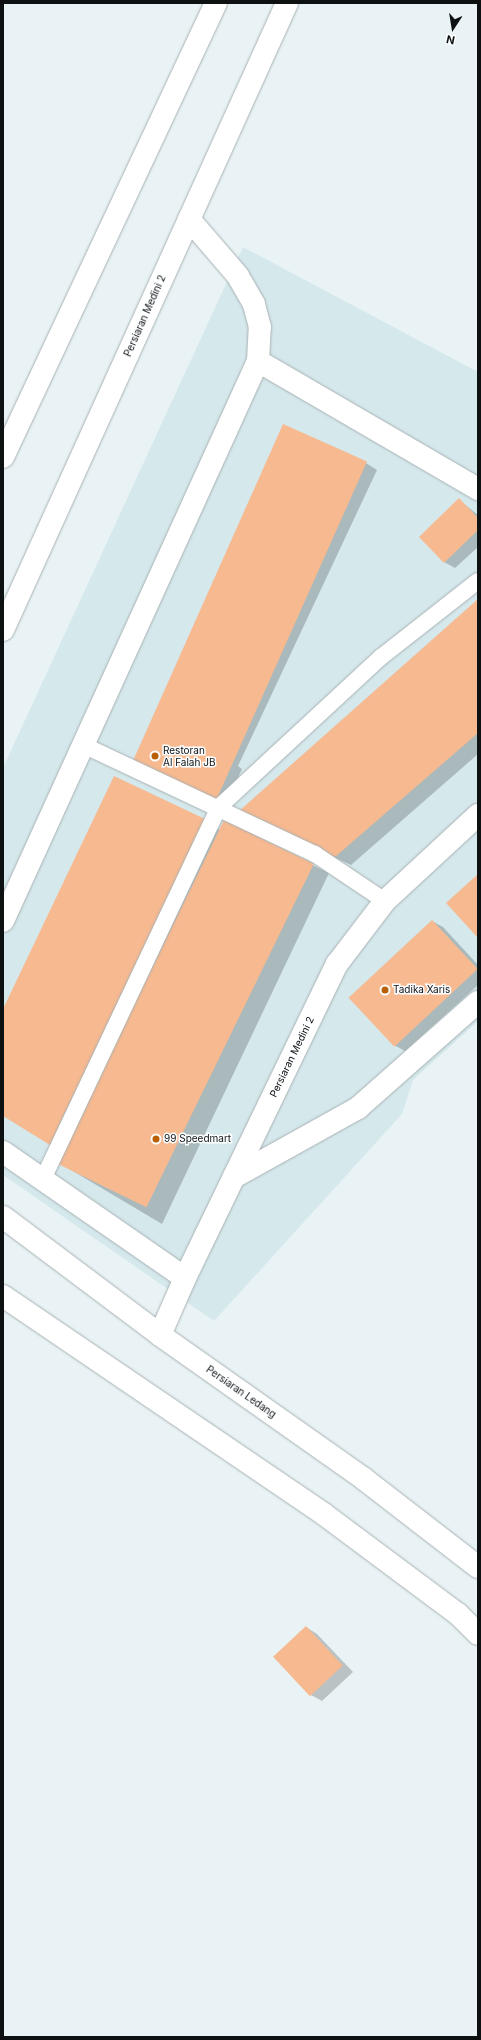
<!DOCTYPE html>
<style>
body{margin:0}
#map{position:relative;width:481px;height:2040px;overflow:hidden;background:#e9f3f5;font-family:Inter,sans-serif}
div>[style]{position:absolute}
.built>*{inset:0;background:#d5e8ec}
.shadow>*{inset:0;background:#0003}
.building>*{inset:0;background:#f6b990;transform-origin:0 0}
.roads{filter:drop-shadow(0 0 1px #a8b1b3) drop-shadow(0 0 1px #a8b1b3)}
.lane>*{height:16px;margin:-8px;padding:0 8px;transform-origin:8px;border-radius:8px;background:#fff}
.street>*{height:22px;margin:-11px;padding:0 11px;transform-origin:11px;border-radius:11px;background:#fff}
.secondary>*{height:22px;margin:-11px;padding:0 11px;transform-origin:11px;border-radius:11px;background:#fff}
.primary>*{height:22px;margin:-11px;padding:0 11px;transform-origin:11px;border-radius:11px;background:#fff}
.dots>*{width:11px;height:11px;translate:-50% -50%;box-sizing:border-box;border:2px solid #fcfeff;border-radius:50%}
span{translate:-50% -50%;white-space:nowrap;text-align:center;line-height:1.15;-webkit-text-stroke:3px #fcfeff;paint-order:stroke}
.street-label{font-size:10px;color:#0e1112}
.poi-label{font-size:10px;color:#0e1112}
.left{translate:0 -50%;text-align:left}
.frame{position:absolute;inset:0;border:4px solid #0e1112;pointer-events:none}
.north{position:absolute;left:433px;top:8px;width:40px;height:40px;-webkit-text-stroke:3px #fcfeff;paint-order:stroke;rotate:192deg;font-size:11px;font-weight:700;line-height:16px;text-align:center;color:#0e1112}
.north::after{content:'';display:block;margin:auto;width:14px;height:18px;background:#0e1112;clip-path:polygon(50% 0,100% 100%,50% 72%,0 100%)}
</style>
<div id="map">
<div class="built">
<i style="clip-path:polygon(243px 247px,478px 372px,478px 1021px,413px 1080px,402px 1114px,214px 1321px,3px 1175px,3px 768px)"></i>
</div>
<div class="shadow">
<i style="clip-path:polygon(366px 463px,377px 470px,238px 766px,242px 769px,224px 808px,142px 769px)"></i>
<i style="clip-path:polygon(459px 500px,478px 515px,478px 547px,455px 568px,444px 562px)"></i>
<i style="clip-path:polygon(478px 601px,478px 754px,351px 865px,254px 820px)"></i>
<i style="clip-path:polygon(204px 820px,220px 830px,224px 822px,329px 873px,162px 1224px,61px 1164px,66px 1153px,3px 1115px,3px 1010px)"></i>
<i style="clip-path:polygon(432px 921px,443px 927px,478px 965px,478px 985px,405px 1051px,394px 1045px)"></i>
<i style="clip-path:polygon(306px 1627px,317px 1634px,353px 1672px,322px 1701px,311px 1695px)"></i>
</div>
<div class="building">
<i style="left:283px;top:424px;width:92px;height:372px;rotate:24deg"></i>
<i style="clip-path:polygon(459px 498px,478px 518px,478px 530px,444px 563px,419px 537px)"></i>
<i style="clip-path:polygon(478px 599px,478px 733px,335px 857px,238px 812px)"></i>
<i style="clip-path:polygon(114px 776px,205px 819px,50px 1145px,3px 1116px,3px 1009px)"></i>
<i style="left:224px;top:820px;width:100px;height:382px;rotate:26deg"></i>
<i style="clip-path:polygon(478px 874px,478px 938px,446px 903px)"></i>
<i style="left:432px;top:920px;width:67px;height:114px;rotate:47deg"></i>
<i style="left:306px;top:1626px;width:54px;height:45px;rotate:47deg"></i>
</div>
<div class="roads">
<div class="lane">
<i style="left:85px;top:746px;width:254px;rotate:25.2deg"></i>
<i style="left:315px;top:854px;width:84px;rotate:33.9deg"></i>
<i style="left:43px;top:1179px;width:410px;rotate:-64.7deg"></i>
<i style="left:218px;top:808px;width:222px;rotate:-42.8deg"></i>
<i style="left:381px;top:657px;width:123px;rotate:-38.1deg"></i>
</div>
<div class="street">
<i style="left:258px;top:361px;width:255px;rotate:30.2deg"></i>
<i style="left:3px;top:921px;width:615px;rotate:-65.52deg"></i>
<i style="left:258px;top:361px;width:34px;rotate:-87deg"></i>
<i style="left:260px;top:327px;width:24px;rotate:-105deg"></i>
<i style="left:254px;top:304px;width:32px;rotate:-120deg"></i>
<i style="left:238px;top:276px;width:75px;rotate:-130.7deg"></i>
<i style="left:3px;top:1152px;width:221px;rotate:34.7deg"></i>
<i style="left:234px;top:1177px;width:142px;rotate:-29.1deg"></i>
<i style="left:358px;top:1108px;width:160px;rotate:-41.5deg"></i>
<i style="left:160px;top:1335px;width:62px;rotate:-66.3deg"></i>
<i style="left:185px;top:1278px;width:349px;rotate:-64.2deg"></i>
<i style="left:337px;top:964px;width:79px;rotate:-52.7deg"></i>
<i style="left:385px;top:901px;width:127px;rotate:-42.8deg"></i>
</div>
<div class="secondary">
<i style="left:3px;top:1217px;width:196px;rotate:36.9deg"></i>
<i style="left:160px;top:1335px;width:250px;rotate:35.2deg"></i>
<i style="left:364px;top:1479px;width:144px;rotate:37.7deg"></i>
<i style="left:3px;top:1296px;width:389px;rotate:34.2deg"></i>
<i style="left:325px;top:1515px;width:166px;rotate:36.7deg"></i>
<i style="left:458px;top:1614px;width:28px;rotate:45deg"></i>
</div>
<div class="primary">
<i style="left:3px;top:457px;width:501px;rotate:-64.87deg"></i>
<i style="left:3px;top:630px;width:688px;rotate:-65.63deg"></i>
</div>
</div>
<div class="dots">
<i style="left:155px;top:756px;background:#ba6000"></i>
<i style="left:385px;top:990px;background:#ba6000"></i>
<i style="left:156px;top:1139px;background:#ba6000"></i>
</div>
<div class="street-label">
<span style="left:145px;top:316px;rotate:-66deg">Persiaran Medini 2</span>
<span style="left:292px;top:1057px;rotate:-64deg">Persiaran Medini 2</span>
<span style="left:241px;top:1392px;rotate:35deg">Persiaran Ledang</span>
</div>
<div class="poi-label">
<span class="left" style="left:163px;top:756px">Restoran<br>Al Falah JB</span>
<span class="left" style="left:393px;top:990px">Tadika Xaris</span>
<span class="left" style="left:164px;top:1139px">99 Speedmart</span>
</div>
<div class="frame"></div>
<div class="north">N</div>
</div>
